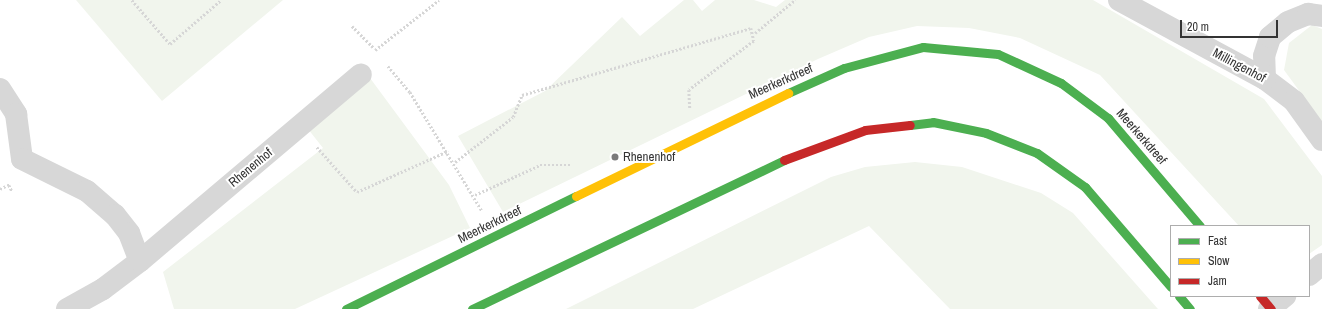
<!DOCTYPE html>
<style>
body{margin:0}
#map{position:relative;width:1322px;height:309px;overflow:hidden;background:#fff;font-family:"Archivo Narrow",sans-serif}
div>[style]{position:absolute}
.green>*{inset:0;background:#f1f5ed}
.path>*{height:2.5px;margin-top:-1.25px;transform-origin:0;background:repeating-linear-gradient(90deg,#d6d6d6 0 2px,transparent 0 4px)}
.street>*{height:22px;margin:-11px;padding:0 11px;transform-origin:11px;border-radius:11px;background:#d7d7d7}
.fast>*{height:9px;margin:-4.5px;padding:0 4.5px;transform-origin:4.5px;border-radius:4.5px;background:#4caf50}
.slow>*{height:9px;margin:-4.5px;padding:0 4.5px;transform-origin:4.5px;border-radius:4.5px;background:#ffc107}
.jam>*{height:9px;margin:-4.5px;padding:0 4.5px;transform-origin:4.5px;border-radius:4.5px;background:#c62828}
.dots>*{width:11px;height:11px;translate:-50% -50%;box-sizing:border-box;border:2px solid #fff;border-radius:50%}
span{translate:-50% -50%;white-space:nowrap;text-align:center;line-height:1.15;-webkit-text-stroke:4px #fff;paint-order:stroke}
.street-label{font-size:13px;color:#333}
.poi-label{font-size:13px;color:#333}
.left{translate:0 -50%;text-align:left}
.legend{position:absolute;left:1170px;top:225px;width:140px;height:72px;box-sizing:border-box;background:#fff;border:1px solid #adadad;margin:0;padding:5px 7px;list-style:none;font-size:12px;color:#333}
.legend li{display:flex;align-items:center;gap:8px;height:20px}
.legend b{width:20px;border:1px solid #adadad}
.scale{position:absolute;left:1180px;top:20px;width:98px;height:18px;box-sizing:border-box;border:2px solid #333;border-top:0;padding-left:5px;font-size:12px;line-height:14px;white-space:nowrap;color:#333;-webkit-text-stroke:3px #fff;paint-order:stroke}
</style>
<div id="map">
<div class="green">
<i style="clip-path:polygon(76px 0,283px 0,162px 101px)"></i>
<i style="clip-path:polygon(684px 0,693px 0,702px 11px,715px 0,754px 0,776px 7px,785px 0,1093px 0,1264px 99px,1322px 176px,1322px 245px,1309px 254px,1309px 226px,1239px 226px,1100px 75px,1020px 38px,969px 28px,917px 26px,869px 37px,818px 59px,503px 212px,458px 136px,545px 91px,622px 17px,640px 36px)"></i>
<i style="clip-path:polygon(1312px 25px,1322px 29px,1322px 122px,1284px 70px,1289px 43px)"></i>
<i style="clip-path:polygon(370px 78px,449px 185px,470px 228px,295px 309px,174px 309px,163px 272px,323px 148px,308px 129px)"></i>
<i style="clip-path:polygon(915px 162px,962px 167px,1041px 193px,1073px 213px,1158px 309px,950px 309px,869px 226px,693px 309px,566px 309px,831px 177px,865px 167px)"></i>
</div>
<div class="path">
<i style="left:132px;top:0;width:58px;rotate:49.2deg"></i>
<i style="left:170px;top:44px;width:67px;rotate:-40.8deg"></i>
<i style="left:352px;top:26px;width:31px;rotate:45deg"></i>
<i style="left:755px;top:33px;width:52px;rotate:-39.5deg"></i>
<i style="left:375px;top:50px;width:81px;rotate:-38deg"></i>
<i style="left:388px;top:66px;width:34px;rotate:50deg"></i>
<i style="left:410px;top:92px;width:139px;rotate:58.8deg"></i>
<i style="left:317px;top:147px;width:60px;rotate:48.4deg"></i>
<i style="left:357px;top:192px;width:100px;rotate:-24.3deg"></i>
<i style="left:455px;top:162px;width:73px;rotate:-37.8deg"></i>
<i style="left:513px;top:117px;width:24px;rotate:-68deg"></i>
<i style="left:522px;top:95px;width:239px;rotate:-16.3deg"></i>
<i style="left:751px;top:28px;width:13px;rotate:77deg"></i>
<i style="left:754px;top:41px;width:81px;rotate:143deg"></i>
<i style="left:689px;top:90px;width:19px;rotate:87deg"></i>
<i style="left:9px;top:185px;width:7px;rotate:63deg"></i>
<i style="left:0;top:189px;width:11px;rotate:-27deg"></i>
<i style="left:475px;top:195px;width:72px;rotate:-24.8deg"></i>
<i style="left:540px;top:165px;width:32px"></i>
</div>
<div class="street">
<i style="left:1119px;top:0;width:166px;rotate:28.4deg"></i>
<i style="left:1265px;top:79px;width:36px;rotate:37deg"></i>
<i style="left:1294px;top:101px;width:48px;rotate:54.3deg"></i>
<i style="left:1265px;top:79px;width:23px;rotate:-92deg"></i>
<i style="left:1264px;top:56px;width:20px;rotate:-72deg"></i>
<i style="left:1270px;top:37px;width:23px;rotate:-40deg"></i>
<i style="left:1288px;top:22px;width:22px;rotate:-22deg"></i>
<i style="left:1308px;top:14px;width:14px;rotate:8deg"></i>
<i style="left:0;top:89px;width:30px;rotate:57deg"></i>
<i style="left:16px;top:114px;width:45px;rotate:82.4deg"></i>
<i style="left:22px;top:159px;width:72px;rotate:26.2deg"></i>
<i style="left:87px;top:191px;width:37px;rotate:41deg"></i>
<i style="left:115px;top:215px;width:23px;rotate:52deg"></i>
<i style="left:129px;top:233px;width:30px;rotate:69deg"></i>
<i style="left:1309px;top:275px;width:17px;rotate:-40deg"></i>
<i style="left:67px;top:309px;width:41px;rotate:-29.1deg"></i>
<i style="left:103px;top:289px;width:46px;rotate:-37.1deg"></i>
<i style="left:140px;top:261px;width:289px;rotate:-40.2deg"></i>
<i style="left:1269px;top:309px;width:21px;rotate:-39deg"></i>
</div>
<div class="fast">
<i style="left:788px;top:93px;width:61px;rotate:-24.1deg"></i>
<i style="left:844px;top:68px;width:82px;rotate:-14.9deg"></i>
<i style="left:923px;top:47px;width:75px;rotate:5.3deg"></i>
<i style="left:998px;top:54px;width:69px;rotate:24.7deg"></i>
<i style="left:1061px;top:83px;width:59px;rotate:36.7deg"></i>
<i style="left:1108px;top:118px;width:142px;rotate:49.6deg"></i>
<i style="left:910px;top:125px;width:23px;rotate:-7deg"></i>
<i style="left:933px;top:122px;width:54px;rotate:11.7deg"></i>
<i style="left:986px;top:133px;width:55px;rotate:21.4deg"></i>
<i style="left:1037px;top:153px;width:59px;rotate:35.3deg"></i>
<i style="left:1085px;top:187px;width:132px;rotate:49.3deg"></i>
<i style="left:1179px;top:296px;width:17px;rotate:50deg"></i>
<i style="left:346px;top:309px;width:256px;rotate:-26.2deg"></i>
<i style="left:472px;top:309px;width:346px;rotate:-25.5deg"></i>
</div>
<div class="slow">
<i style="left:576px;top:196px;width:236px;rotate:-25.9deg"></i>
</div>
<div class="jam">
<i style="left:784px;top:160px;width:86px;rotate:-20.3deg"></i>
<i style="left:865px;top:130px;width:45px;rotate:-6.3deg"></i>
<i style="left:1260px;top:296px;width:17px;rotate:50deg"></i>
</div>
<div class="dots">
<i style="left:615px;top:157px;background:#7a7a7a"></i>
</div>
<div class="street-label">
<span style="left:1239px;top:66px;rotate:28deg">Millingenhof</span>
<span style="left:781px;top:82px;rotate:-24deg">Meerkerkdreef</span>
<span style="left:1141px;top:137px;rotate:49deg">Meerkerkdreef</span>
<span style="left:251px;top:168px;rotate:-40deg">Rhenenhof</span>
<span style="left:490px;top:225px;rotate:-26deg">Meerkerkdreef</span>
</div>
<div class="poi-label">
<span class="left" style="left:623px;top:157px">Rhenenhof</span>
</div>
<ul class="legend">
<li><b style="height:5px;background:#4caf50"></b>Fast</li>
<li><b style="height:5px;background:#ffc107"></b>Slow</li>
<li><b style="height:5px;background:#c62828"></b>Jam</li>
</ul>
<div class="scale">20 m</div>
</div>
